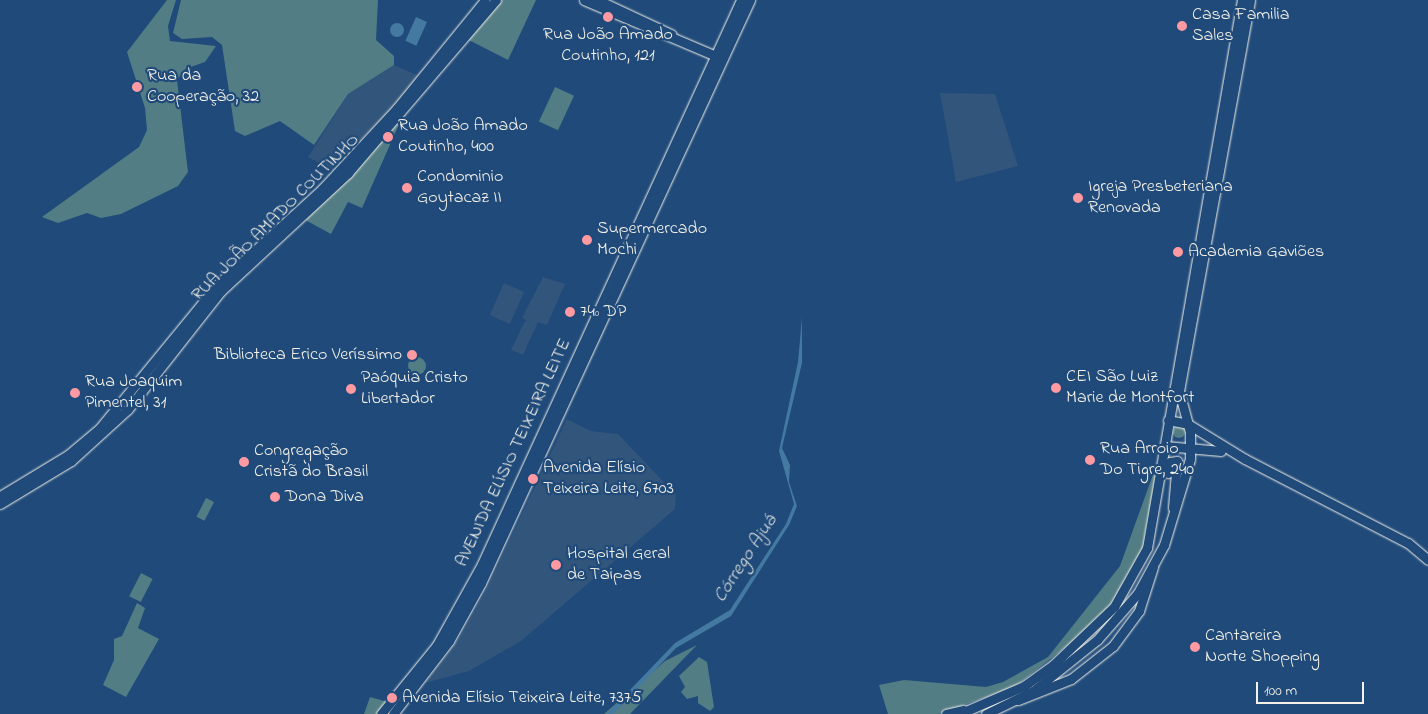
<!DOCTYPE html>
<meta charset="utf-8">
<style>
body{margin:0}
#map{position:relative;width:1428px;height:714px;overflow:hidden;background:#1f4a7a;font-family:"Indie Flower",sans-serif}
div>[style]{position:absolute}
.built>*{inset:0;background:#32557b;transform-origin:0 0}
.green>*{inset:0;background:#527d85;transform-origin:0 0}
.round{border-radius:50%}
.water>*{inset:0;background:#447aa1;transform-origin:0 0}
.roads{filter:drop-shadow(0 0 1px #f4f1e8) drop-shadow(0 0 1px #f4f1e8)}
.secondary>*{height:9px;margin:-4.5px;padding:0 4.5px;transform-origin:4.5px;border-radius:4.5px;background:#1f4a7a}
.primary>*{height:9px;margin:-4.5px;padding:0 4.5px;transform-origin:4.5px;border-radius:4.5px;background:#1f4a7a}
.dots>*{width:14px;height:14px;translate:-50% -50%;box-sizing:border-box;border:2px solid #1f4a7a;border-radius:50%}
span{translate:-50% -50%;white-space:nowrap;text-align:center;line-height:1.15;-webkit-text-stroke:4.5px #1f4a7a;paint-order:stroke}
.poi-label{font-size:18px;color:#f4f1e8}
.left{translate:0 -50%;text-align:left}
.right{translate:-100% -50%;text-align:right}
.street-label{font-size:18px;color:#f4f1e8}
.water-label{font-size:19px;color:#dadfdd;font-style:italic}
.scale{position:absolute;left:1256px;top:682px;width:108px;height:22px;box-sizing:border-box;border:2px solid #f4f1e8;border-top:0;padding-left:6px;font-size:15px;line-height:18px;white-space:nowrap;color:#f4f1e8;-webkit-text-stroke:4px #1f4a7a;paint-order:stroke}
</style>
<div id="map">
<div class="built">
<i style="clip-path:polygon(394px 65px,419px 76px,388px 113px,330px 169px,308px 157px,348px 94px)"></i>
<i style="clip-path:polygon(940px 93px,995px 94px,1018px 166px,956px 182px)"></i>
<i style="clip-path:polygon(543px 277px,565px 284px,547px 325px,538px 322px,523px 355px,511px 350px,525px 321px,529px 322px,522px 318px)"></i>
<i style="left:504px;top:283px;width:22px;height:35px;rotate:24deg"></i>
<i style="clip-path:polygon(567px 419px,591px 431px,618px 434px,676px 495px,675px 509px,521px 641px,469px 671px,425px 683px,460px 637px,486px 590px)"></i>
</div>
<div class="green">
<i style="clip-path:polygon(167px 0,176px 0,168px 26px,170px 41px,216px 46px,205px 62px,185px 69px,177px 80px,188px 172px,178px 186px,121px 214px,101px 218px,87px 213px,58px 223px,42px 217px,139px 147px,147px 130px,145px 108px,127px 52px)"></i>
<i style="clip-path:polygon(181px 0,378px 0,376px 40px,394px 56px,394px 65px,348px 94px,314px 145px,280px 121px,245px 136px,235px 131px,222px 45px,212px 37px,182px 39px,173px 33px)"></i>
<i style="clip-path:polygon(494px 0,536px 0,508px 60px,461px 36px)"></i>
<i style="left:555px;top:87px;width:21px;height:38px;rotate:25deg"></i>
<i style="clip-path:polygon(404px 113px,362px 208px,348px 202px,331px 234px,298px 216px)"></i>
<i class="round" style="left:408px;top:357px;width:18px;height:18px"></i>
<i class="round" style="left:1173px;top:426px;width:12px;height:12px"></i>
<i style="clip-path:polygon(1163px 457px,1143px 550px,1125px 587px,1095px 624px,1013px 688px,938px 714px,888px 714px,879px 685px,904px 680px,986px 687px,1003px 682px,1048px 657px,1120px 566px,1155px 469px)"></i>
<i style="left:206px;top:498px;width:9px;height:21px;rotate:27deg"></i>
<i style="left:141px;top:573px;width:13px;height:26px;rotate:27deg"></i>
<i style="clip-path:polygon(137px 603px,145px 608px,138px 628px,159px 639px,126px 697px,103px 685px,114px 660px,114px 639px,122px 636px)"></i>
<i style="clip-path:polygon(697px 645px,630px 714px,604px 714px,665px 661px)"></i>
<i style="clip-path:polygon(699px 657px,707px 662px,714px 707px,710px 711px,698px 703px,698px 696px,687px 699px,681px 692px,685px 687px,679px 676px)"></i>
<i style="clip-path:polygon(370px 697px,391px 703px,382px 714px,364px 714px)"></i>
</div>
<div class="water">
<i style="left:416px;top:17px;width:12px;height:26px;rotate:24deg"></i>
<i class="round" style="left:390px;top:23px;width:14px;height:14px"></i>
<i style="clip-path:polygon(802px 317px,802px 363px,782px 448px,790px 465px,789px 482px,797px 506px,789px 525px,731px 616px,676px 648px,613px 714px,607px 714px,675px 643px,730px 610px,786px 524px,794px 504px,779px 451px,798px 362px)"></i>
</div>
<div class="roads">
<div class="secondary">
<i style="left:584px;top:0;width:143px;rotate:23deg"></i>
<i style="left:598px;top:0;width:81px;rotate:25deg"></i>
<i style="left:1168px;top:420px;width:20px;rotate:11deg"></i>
<i style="left:1188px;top:424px;width:67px;rotate:31.6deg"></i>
<i style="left:1245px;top:459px;width:183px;rotate:27.3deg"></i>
<i style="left:1408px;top:543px;width:26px;rotate:40deg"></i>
<i style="left:1165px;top:446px;width:56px;rotate:5.1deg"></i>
<i style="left:0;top:496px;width:79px;rotate:-31.1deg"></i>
<i style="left:68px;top:455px;width:40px;rotate:-40deg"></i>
<i style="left:99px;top:429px;width:188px;rotate:-50.6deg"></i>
<i style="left:218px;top:284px;width:142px;rotate:-42.4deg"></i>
<i style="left:323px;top:188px;width:109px;rotate:-47.2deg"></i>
<i style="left:397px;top:108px;width:139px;rotate:-50.8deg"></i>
<i style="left:0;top:504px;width:83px;rotate:-31.2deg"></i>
<i style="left:71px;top:461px;width:77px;rotate:-42.4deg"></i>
<i style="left:128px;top:409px;width:150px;rotate:-51.8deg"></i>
<i style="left:221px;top:291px;width:173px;rotate:-42.9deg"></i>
<i style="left:348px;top:173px;width:228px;rotate:-49.5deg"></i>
<i style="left:1018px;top:700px;width:57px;rotate:-21.6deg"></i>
<i style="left:1071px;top:679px;width:53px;rotate:-38.2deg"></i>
<i style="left:1113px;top:646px;width:44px;rotate:-53.4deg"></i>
<i style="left:1139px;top:611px;width:46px;rotate:-72.3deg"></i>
<i style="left:381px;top:714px;width:89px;rotate:-50.9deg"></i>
<i style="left:437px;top:645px;width:93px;rotate:-60.9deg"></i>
<i style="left:482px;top:564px;width:621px;rotate:-65.33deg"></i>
<i style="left:393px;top:714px;width:92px;rotate:-52.5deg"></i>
<i style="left:449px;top:641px;width:66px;rotate:-61.1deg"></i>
<i style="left:481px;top:583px;width:642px;rotate:-65.23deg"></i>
</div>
<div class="primary">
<i style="left:1168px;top:473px;width:11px;rotate:-80deg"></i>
<i style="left:1170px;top:462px;width:7px;rotate:-8deg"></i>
<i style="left:1177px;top:461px;width:47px;rotate:94.9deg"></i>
<i style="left:946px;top:714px;width:18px;rotate:-13deg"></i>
<i style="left:959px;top:714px;width:71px;rotate:-23.3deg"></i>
<i style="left:1024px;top:686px;width:36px;rotate:-36deg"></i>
<i style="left:1053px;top:665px;width:84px;rotate:-43.6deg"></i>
<i style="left:1114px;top:607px;width:68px;rotate:-60.8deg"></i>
<i style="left:1147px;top:548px;width:556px;rotate:-80.17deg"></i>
<i style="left:986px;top:714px;width:52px;rotate:-26.1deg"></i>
<i style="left:1033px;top:691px;width:82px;rotate:-38.6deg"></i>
<i style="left:1097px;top:640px;width:62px;rotate:-48.9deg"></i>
<i style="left:1138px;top:593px;width:55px;rotate:-61.6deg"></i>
<i style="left:1164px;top:545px;width:90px;rotate:-73.2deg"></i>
<i style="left:1190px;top:459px;width:27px;rotate:-90deg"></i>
<i style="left:1190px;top:432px;width:42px;rotate:-105deg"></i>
<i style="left:1179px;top:391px;width:397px;rotate:-79.7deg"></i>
</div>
</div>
<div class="dots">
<i style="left:608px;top:17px;background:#ff9aa2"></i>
<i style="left:1182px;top:26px;background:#ff9aa2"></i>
<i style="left:137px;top:87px;background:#ff9aa2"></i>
<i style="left:388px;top:137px;background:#ff9aa2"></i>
<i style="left:407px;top:188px;background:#ff9aa2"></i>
<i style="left:1078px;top:198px;background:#ff9aa2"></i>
<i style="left:587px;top:240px;background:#ff9aa2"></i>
<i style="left:1178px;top:252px;background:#ff9aa2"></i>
<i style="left:570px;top:312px;background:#ff9aa2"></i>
<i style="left:412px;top:355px;background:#ff9aa2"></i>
<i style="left:1056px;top:388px;background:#ff9aa2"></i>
<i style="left:351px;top:389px;background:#ff9aa2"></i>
<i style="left:75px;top:393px;background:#ff9aa2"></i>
<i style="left:1090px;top:460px;background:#ff9aa2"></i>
<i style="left:244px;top:462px;background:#ff9aa2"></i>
<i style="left:533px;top:479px;background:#ff9aa2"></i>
<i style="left:275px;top:497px;background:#ff9aa2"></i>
<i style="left:556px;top:565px;background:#ff9aa2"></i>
<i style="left:1195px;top:647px;background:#ff9aa2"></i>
<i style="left:392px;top:698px;background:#ff9aa2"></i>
</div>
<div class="poi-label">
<span class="left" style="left:1192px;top:26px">Casa Familia<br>Sales</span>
<span style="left:608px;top:46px">Rua João Amado<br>Coutinho, 121</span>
<span class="left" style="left:147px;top:87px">Rua da<br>Cooperação, 32</span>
<span class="left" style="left:398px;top:137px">Rua João Amado<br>Coutinho, 400</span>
<span class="left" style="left:417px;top:188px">Condominio<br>Goytacaz II</span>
<span class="left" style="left:1088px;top:198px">Igreja Presbeteriana<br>Renovada</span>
<span class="left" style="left:597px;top:240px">Supermercado<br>Mochi</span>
<span class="left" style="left:1188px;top:252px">Academia Gaviões</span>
<span class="left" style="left:580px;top:312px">74º DP</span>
<span class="right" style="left:402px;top:355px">Biblioteca Erico Veríssimo</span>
<span class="left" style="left:1066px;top:388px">CEI São Luiz<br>Marie de Montfort</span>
<span class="left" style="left:361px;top:389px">Paóquia Cristo<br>Libertador</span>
<span class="left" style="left:85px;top:393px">Rua Joaquim<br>Pimentel, 31</span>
<span class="left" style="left:1100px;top:460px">Rua Arroio<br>Do Tigre, 240</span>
<span class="left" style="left:254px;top:462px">Congregação<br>Cristã do Brasil</span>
<span class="left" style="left:543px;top:479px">Avenida Elísio<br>Teixeira Leite, 6703</span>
<span class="left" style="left:285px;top:497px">Dona Diva</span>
<span class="left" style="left:567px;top:565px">Hospital Geral<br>de Taipas</span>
<span class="left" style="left:1205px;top:647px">Cantareira<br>Norte Shopping</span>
<span class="left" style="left:402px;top:698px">Avenida Elísio Teixeira Leite, 7375</span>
</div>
<div class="street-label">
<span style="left:276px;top:218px;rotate:-45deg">RUA JOÃO AMADO COUTINHO</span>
<span style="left:514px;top:453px;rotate:-65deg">AVENIDA ELÍSIO TEIXEIRA LEITE</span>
</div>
<div class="water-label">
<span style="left:746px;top:559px;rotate:-57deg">Córrego Ajuá</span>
</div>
<div class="scale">100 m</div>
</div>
